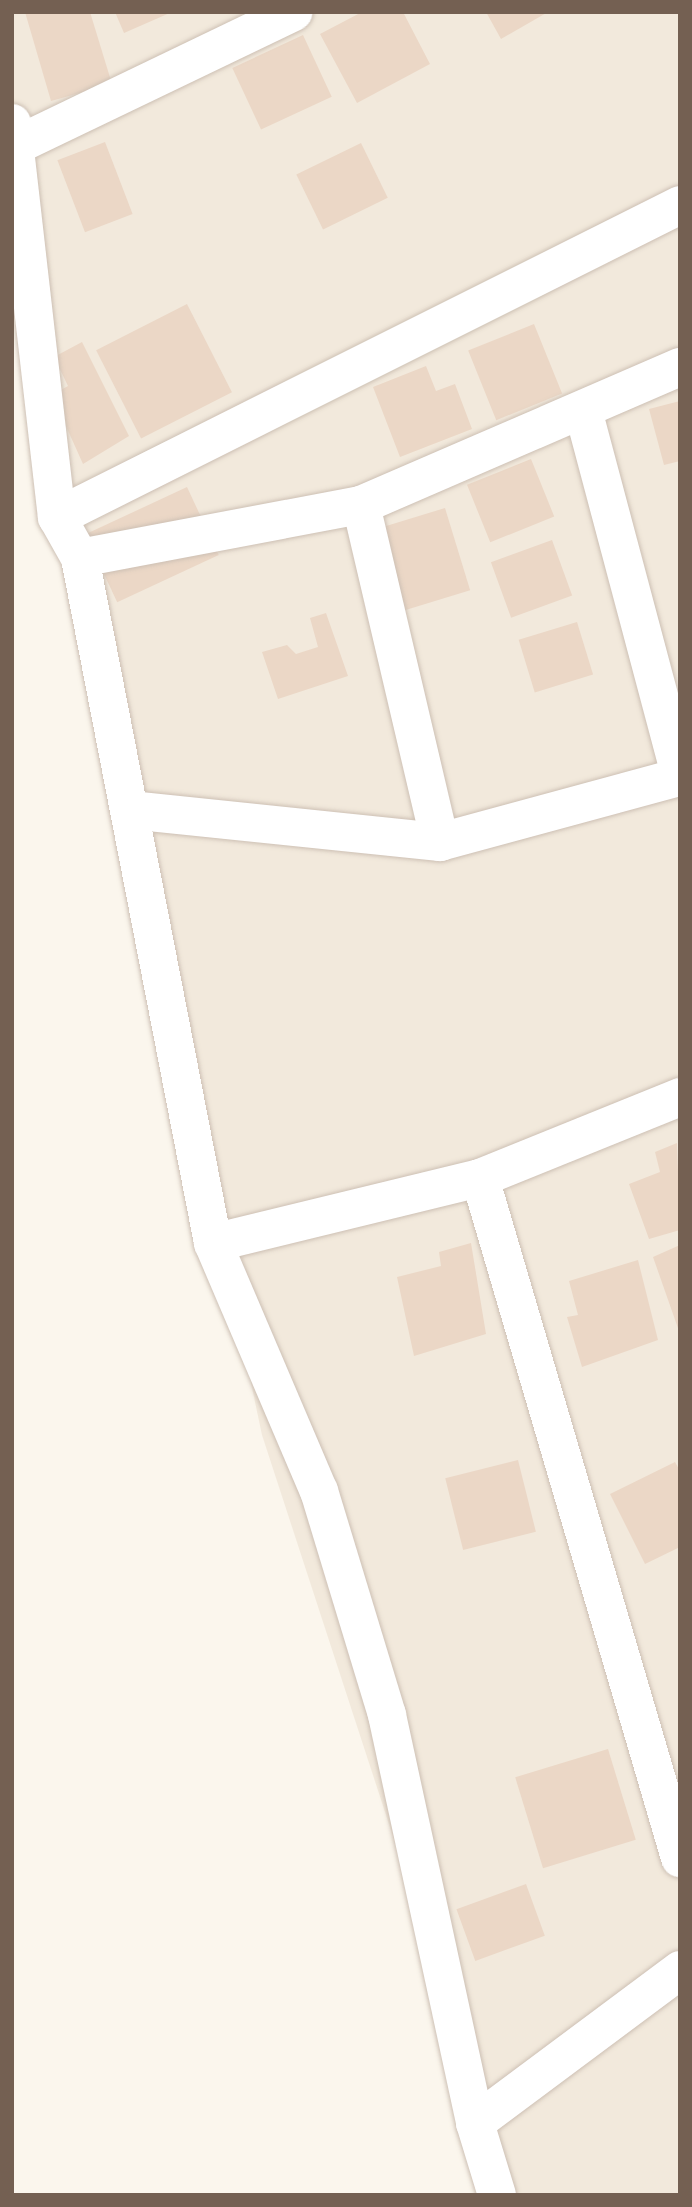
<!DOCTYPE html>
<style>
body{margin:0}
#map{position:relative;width:692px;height:2207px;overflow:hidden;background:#fbf6ed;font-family:"DM Sans",sans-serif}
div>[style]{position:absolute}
.residential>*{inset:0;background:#f2e9dc}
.building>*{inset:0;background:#ebd7c6;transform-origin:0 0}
.roads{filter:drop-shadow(0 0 2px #cdc0b4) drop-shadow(0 0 2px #cdc0b4)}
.minor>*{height:38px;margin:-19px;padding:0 19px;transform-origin:19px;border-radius:19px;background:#fff}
span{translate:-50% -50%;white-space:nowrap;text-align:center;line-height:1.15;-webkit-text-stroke:7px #fefaf4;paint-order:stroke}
.frame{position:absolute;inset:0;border:14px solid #746052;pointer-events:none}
</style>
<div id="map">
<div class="residential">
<i style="clip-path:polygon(12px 12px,680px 12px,680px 2195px,510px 2195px,262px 1435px,87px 607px,12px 108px)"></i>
</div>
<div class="building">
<i style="clip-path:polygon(25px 12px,90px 12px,112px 84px,51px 101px)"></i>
<i style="clip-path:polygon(115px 12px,172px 12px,124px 33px)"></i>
<i style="clip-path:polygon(362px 12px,403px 12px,430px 64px,357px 103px,320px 34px)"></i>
<i style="clip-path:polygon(486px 12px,548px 12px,501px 39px)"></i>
<i style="left:303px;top:35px;width:68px;height:78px;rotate:65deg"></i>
<i style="left:105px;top:142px;width:77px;height:51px;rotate:69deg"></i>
<i style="left:361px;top:143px;width:61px;height:72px;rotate:64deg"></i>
<i style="left:187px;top:304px;width:99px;height:102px;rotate:63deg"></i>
<i style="left:534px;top:324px;width:75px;height:71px;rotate:68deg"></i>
<i style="clip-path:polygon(82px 342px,129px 436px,83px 464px,52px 395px,68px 386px,54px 357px)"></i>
<i style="clip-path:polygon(426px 366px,436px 391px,455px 384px,472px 429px,400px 457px,373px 387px)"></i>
<i style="clip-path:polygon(680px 401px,680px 461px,664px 465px,649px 409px)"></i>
<i style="left:531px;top:459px;width:62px;height:69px;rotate:68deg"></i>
<i style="left:187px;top:487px;width:75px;height:112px;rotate:65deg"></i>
<i style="left:445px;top:508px;width:86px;height:70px;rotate:73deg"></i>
<i style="left:552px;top:540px;width:59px;height:65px;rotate:70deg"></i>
<i style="clip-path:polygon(326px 613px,348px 676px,278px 699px,262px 652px,287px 645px,296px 654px,318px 647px,310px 618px)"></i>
<i style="left:577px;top:622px;width:55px;height:61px;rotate:73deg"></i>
<i style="clip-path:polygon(677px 1143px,680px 1230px,649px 1239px,629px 1184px,660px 1172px,655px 1152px)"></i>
<i style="clip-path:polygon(471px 1243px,486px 1334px,414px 1356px,397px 1277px,441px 1266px,439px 1252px)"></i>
<i style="clip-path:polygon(680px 1245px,680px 1331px,679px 1331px,653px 1257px)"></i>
<i style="clip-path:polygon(638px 1260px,658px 1340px,582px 1367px,567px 1317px,578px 1315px,569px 1281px)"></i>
<i style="left:518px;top:1460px;width:74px;height:75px;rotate:76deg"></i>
<i style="clip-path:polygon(675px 1462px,680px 1471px,680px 1547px,645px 1564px,610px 1494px)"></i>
<i style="left:608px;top:1749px;width:95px;height:97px;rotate:73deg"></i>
<i style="left:526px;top:1884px;width:55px;height:74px;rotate:70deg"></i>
</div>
<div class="roads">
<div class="minor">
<i style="left:12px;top:123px;width:397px;rotate:83.5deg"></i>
<i style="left:57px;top:517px;width:47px;rotate:60.7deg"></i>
<i style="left:80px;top:558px;width:698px;rotate:79.01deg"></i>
<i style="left:213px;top:1243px;width:270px;rotate:66.9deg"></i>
<i style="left:319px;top:1491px;width:234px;rotate:73.1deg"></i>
<i style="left:387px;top:1715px;width:417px;rotate:77.8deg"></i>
<i style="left:475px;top:2123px;width:75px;rotate:73deg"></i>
<i style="left:15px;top:146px;width:309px;rotate:-25.7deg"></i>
<i style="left:583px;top:410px;width:377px;rotate:75.1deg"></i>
<i style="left:361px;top:505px;width:346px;rotate:76.8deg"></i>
<i style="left:57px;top:517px;width:697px;rotate:-26.6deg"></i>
<i style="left:80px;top:558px;width:286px;rotate:-10.7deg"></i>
<i style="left:361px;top:505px;width:348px;rotate:-23.4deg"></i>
<i style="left:130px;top:810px;width:312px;rotate:5.9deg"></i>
<i style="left:440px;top:842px;width:249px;rotate:-15.2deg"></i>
<i style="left:480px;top:1178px;width:709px;rotate:73.61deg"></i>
<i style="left:213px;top:1243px;width:275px;rotate:-13.7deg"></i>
<i style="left:480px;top:1178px;width:216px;rotate:-22deg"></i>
<i style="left:475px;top:2123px;width:256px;rotate:-36.7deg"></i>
</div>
</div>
<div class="frame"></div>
</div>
